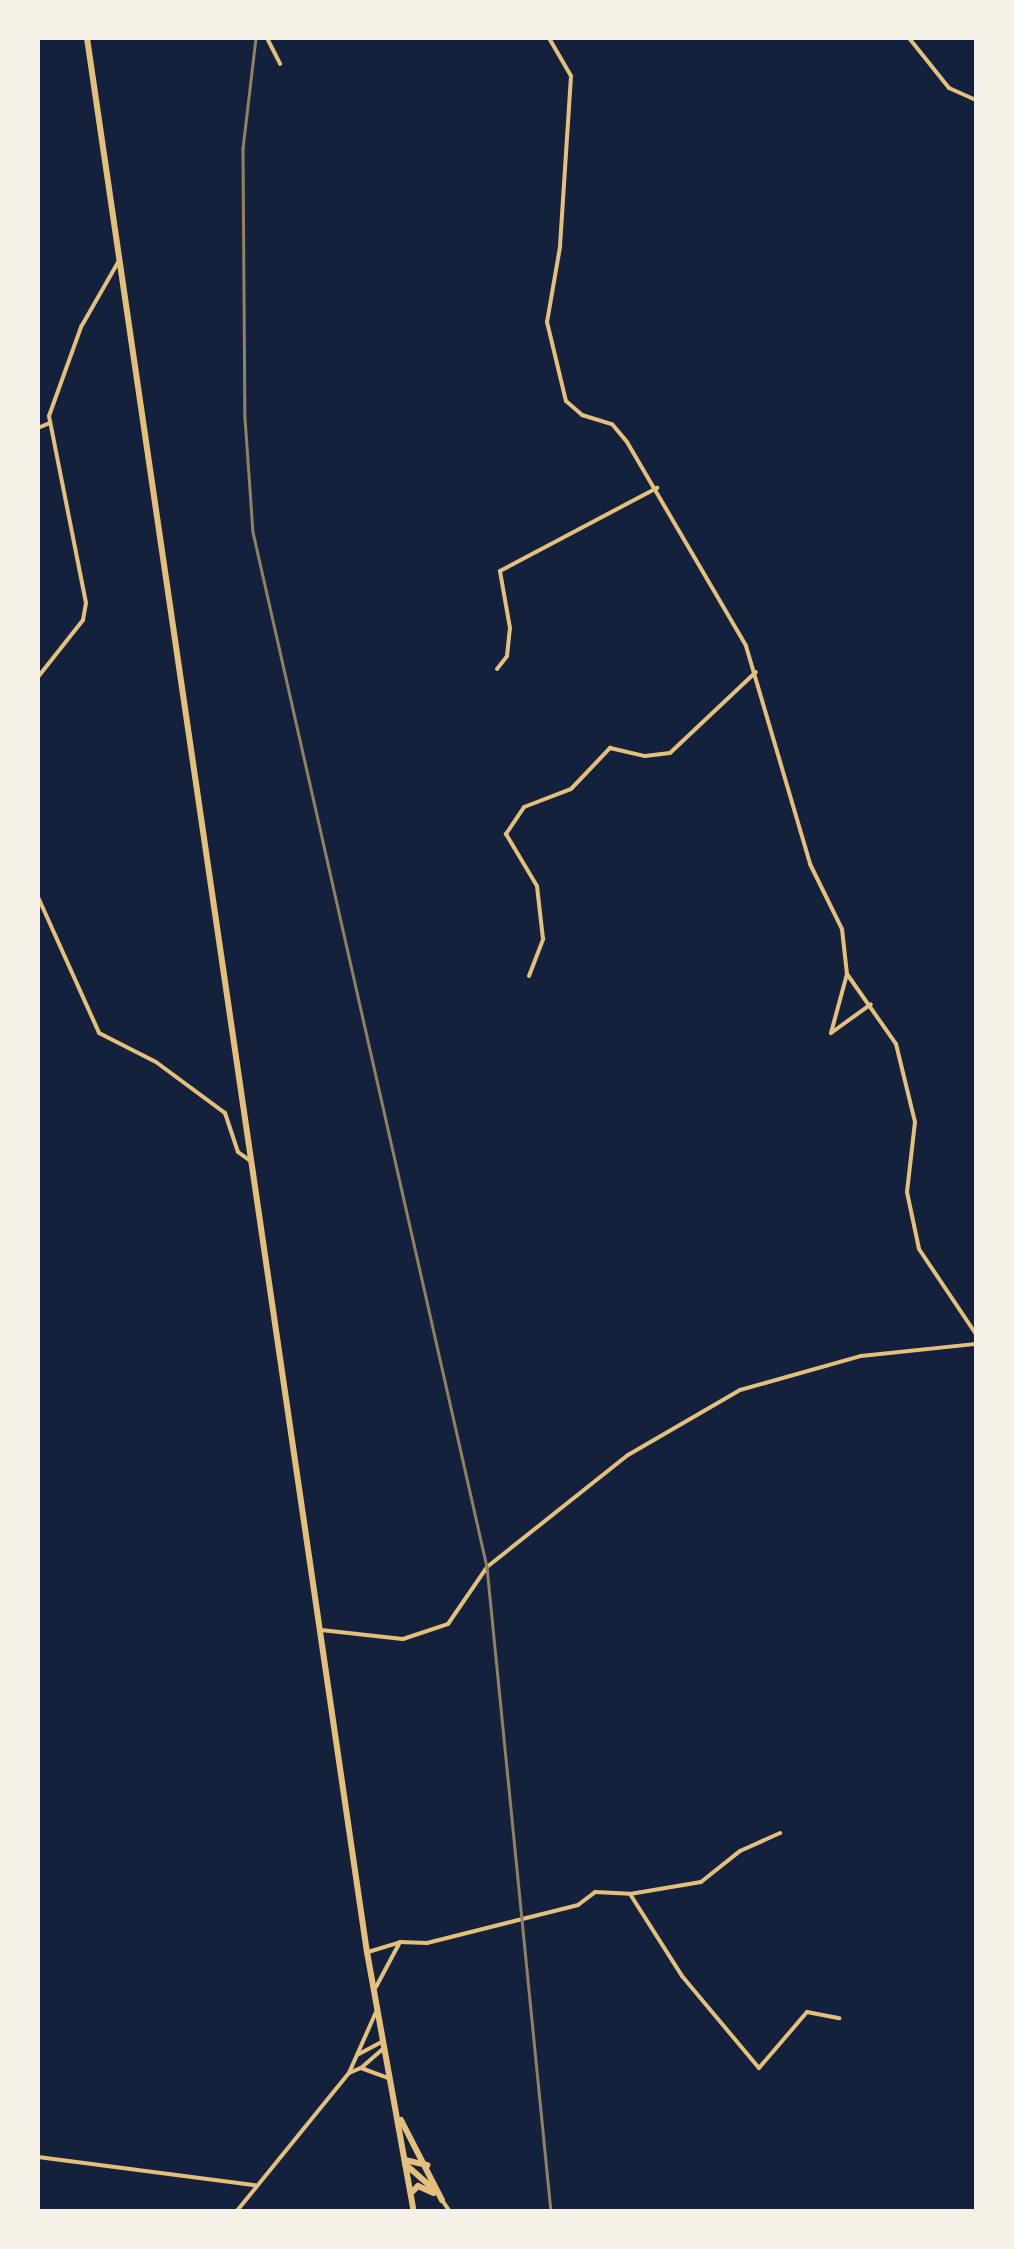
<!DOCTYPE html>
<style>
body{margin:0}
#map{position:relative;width:1014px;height:2249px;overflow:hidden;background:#14213d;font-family:Inter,sans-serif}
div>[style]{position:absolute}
.minor>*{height:4px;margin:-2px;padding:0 2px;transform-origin:2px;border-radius:2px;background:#e5c07b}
.secondary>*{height:6px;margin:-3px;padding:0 3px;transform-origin:3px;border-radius:3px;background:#e5c07b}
.rail>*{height:2.5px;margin:-1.25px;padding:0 1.25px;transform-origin:1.25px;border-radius:1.25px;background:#918062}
span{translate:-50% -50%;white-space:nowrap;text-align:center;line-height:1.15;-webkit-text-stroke:10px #f6f1e7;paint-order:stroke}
.frame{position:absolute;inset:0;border:40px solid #f6f1e7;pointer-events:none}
</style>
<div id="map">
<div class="minor">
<i style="left:267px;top:38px;width:29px;rotate:63deg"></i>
<i style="left:549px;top:38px;width:44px;rotate:59.9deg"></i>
<i style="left:571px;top:76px;width:171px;rotate:93.7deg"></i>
<i style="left:560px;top:247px;width:76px;rotate:99.8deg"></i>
<i style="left:547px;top:322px;width:81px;rotate:76.5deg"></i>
<i style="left:566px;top:401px;width:21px;rotate:41deg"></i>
<i style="left:582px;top:415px;width:31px;rotate:17deg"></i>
<i style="left:612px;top:424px;width:23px;rotate:50deg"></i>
<i style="left:627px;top:442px;width:236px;rotate:59.7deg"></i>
<i style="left:746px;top:646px;width:227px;rotate:73.6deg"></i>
<i style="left:810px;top:864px;width:72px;rotate:63.8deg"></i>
<i style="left:842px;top:929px;width:45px;rotate:83.7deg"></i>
<i style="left:847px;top:974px;width:61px;rotate:105.2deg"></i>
<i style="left:831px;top:1033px;width:49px;rotate:-35.9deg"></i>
<i style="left:909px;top:38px;width:64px;rotate:51.3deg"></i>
<i style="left:949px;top:88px;width:30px;rotate:24deg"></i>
<i style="left:38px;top:428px;width:13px;rotate:-23deg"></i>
<i style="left:497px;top:669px;width:16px;rotate:-52deg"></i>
<i style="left:507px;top:656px;width:28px;rotate:-84deg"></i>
<i style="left:510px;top:628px;width:58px;rotate:-100deg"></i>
<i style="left:500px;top:571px;width:178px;rotate:-27.9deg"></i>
<i style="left:38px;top:677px;width:73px;rotate:-51.7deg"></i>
<i style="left:83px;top:620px;width:17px;rotate:-80deg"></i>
<i style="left:86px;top:603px;width:191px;rotate:-101.2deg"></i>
<i style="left:49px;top:416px;width:95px;rotate:-70.2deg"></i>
<i style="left:81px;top:327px;width:78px;rotate:-60.2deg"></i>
<i style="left:38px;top:897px;width:149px;rotate:65.8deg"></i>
<i style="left:99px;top:1033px;width:64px;rotate:27deg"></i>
<i style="left:156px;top:1062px;width:86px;rotate:36.5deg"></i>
<i style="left:225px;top:1113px;width:41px;rotate:71.6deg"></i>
<i style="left:238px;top:1152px;width:14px;rotate:36deg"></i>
<i style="left:847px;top:974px;width:85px;rotate:55deg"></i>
<i style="left:896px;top:1044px;width:80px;rotate:76.3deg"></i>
<i style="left:915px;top:1122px;width:70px;rotate:96.5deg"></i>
<i style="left:907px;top:1192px;width:58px;rotate:78.1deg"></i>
<i style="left:919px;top:1249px;width:102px;rotate:56.2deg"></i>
<i style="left:529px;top:976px;width:40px;rotate:-69deg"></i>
<i style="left:543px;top:939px;width:53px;rotate:-96.5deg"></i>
<i style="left:537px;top:886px;width:61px;rotate:-120.8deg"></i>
<i style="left:506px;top:834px;width:32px;rotate:-56deg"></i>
<i style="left:524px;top:807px;width:50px;rotate:-21deg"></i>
<i style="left:571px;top:789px;width:57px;rotate:-46.4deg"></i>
<i style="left:610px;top:748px;width:36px;rotate:13deg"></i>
<i style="left:645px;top:756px;width:25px;rotate:-7deg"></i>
<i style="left:670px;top:753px;width:118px;rotate:-43.3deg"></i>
<i style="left:321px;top:1630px;width:82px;rotate:6.3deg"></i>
<i style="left:403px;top:1639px;width:47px;rotate:-18.4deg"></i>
<i style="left:448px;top:1624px;width:69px;rotate:-55.6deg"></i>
<i style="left:487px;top:1567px;width:180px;rotate:-38.5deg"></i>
<i style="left:628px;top:1455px;width:129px;rotate:-30.1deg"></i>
<i style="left:740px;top:1390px;width:126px;rotate:-15.7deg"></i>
<i style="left:861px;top:1356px;width:116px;rotate:-6deg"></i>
<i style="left:630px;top:1894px;width:97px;rotate:57.6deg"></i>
<i style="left:682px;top:1976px;width:120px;rotate:50.1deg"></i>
<i style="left:759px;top:2068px;width:74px;rotate:-49.4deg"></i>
<i style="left:807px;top:2012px;width:33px;rotate:11deg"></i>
<i style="left:400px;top:1942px;width:27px;rotate:2deg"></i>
<i style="left:427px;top:1943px;width:156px;rotate:-14.1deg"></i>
<i style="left:578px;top:1905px;width:21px;rotate:-37deg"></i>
<i style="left:595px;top:1892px;width:35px;rotate:3deg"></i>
<i style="left:630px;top:1894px;width:72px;rotate:-9.6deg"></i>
<i style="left:701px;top:1882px;width:50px;rotate:-38.5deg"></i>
<i style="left:740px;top:1851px;width:44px;rotate:-24.2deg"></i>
<i style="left:368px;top:1952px;width:34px;rotate:-17deg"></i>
<i style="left:400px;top:1942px;width:51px;rotate:118.1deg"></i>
<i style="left:376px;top:2012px;width:67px;rotate:113.9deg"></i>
<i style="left:349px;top:2073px;width:13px;rotate:-23deg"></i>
<i style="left:361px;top:2068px;width:30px;rotate:20deg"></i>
<i style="left:357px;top:2055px;width:30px;rotate:-28deg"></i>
<i style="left:361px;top:2068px;width:30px;rotate:-41deg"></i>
<i style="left:38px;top:2157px;width:219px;rotate:7.4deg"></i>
<i style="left:442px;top:2200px;width:14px;rotate:56deg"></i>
<i style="left:236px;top:2212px;width:179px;rotate:-50.9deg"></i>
</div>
<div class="secondary">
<i style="left:87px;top:38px;width:1934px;rotate:81.68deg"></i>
<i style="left:367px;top:1952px;width:264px;rotate:79.8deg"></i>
<i style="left:401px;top:2120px;width:90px;rotate:62.9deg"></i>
<i style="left:405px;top:2160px;width:23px;rotate:13deg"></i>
<i style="left:405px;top:2164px;width:41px;rotate:41.1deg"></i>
<i style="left:411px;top:2193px;width:10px;rotate:-45deg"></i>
<i style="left:418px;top:2186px;width:17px;rotate:24deg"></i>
</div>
<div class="rail">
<i style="left:256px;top:38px;width:111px;rotate:96.7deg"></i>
<i style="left:243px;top:148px;width:270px;rotate:89.6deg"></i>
<i style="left:245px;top:418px;width:114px;rotate:86deg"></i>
<i style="left:253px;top:532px;width:1061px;rotate:77.26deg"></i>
<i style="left:487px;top:1567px;width:648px;rotate:84.33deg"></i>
</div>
<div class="frame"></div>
</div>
